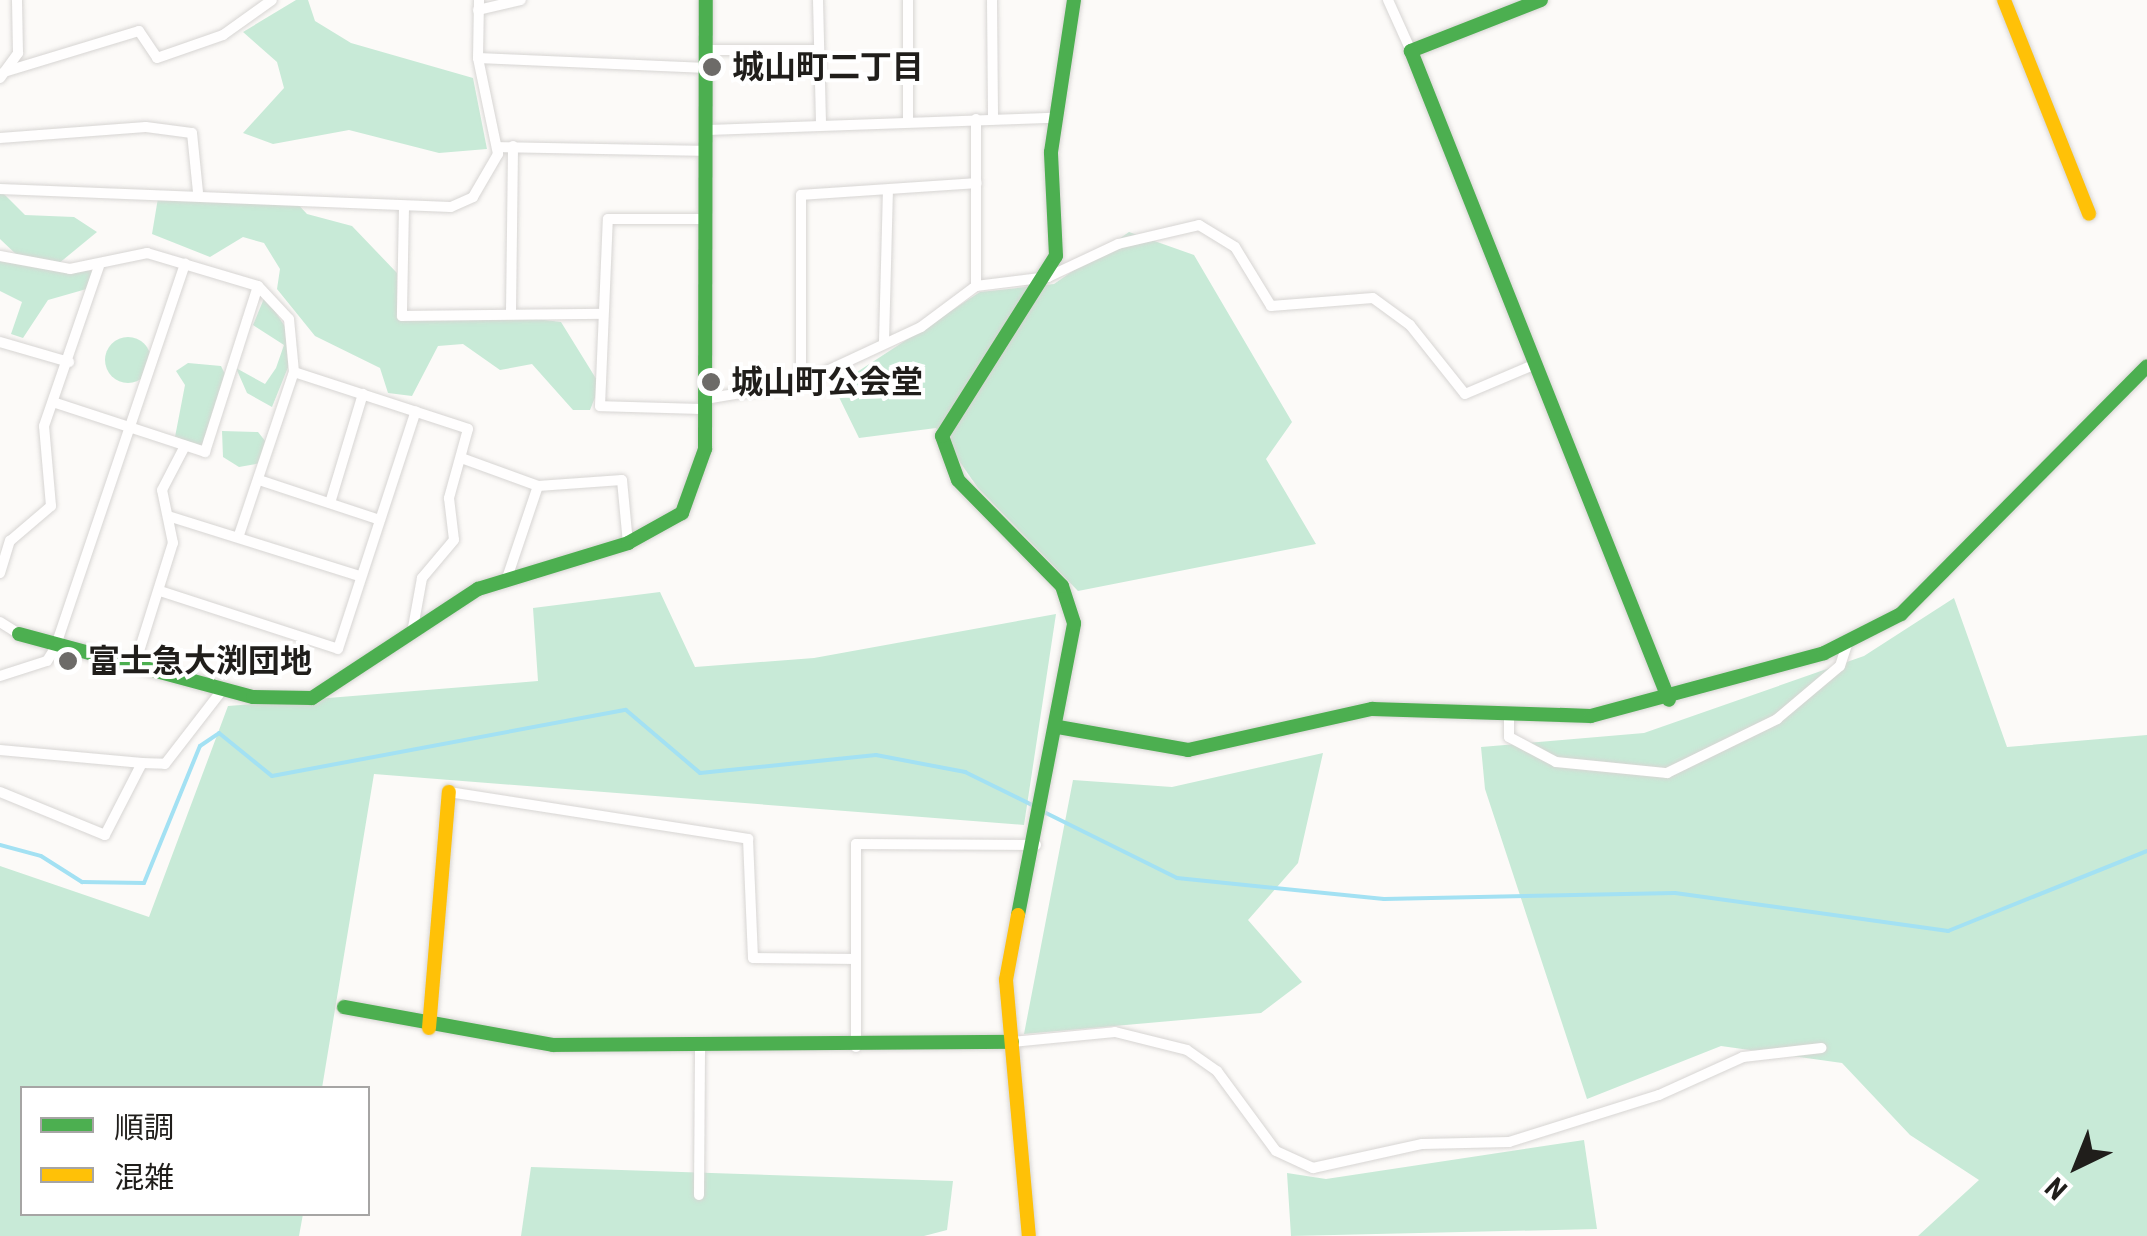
<!DOCTYPE html>
<meta charset="utf-8">
<style>
body{margin:0}
#map{position:relative;width:2147px;height:1236px;overflow:hidden;background:#fcfaf8;font-family:"Roboto Condensed","Noto Sans JP",sans-serif}
div>[style]{position:absolute}
.green>*{inset:0;background:#c8ead7}
.round{border-radius:50%}
.stream>*{height:4px;margin:-2px;padding:0 2px;transform-origin:2px;border-radius:2px;background:#a3e1f3}
.roads{filter:drop-shadow(0 0 2px #d7d5d3) drop-shadow(0 0 2px #d7d5d3)}
.street>*{height:10px;margin:-5px;padding:0 5px;transform-origin:5px;border-radius:5px;background:#fffefe}
.fast>*{height:14px;margin:-7px;padding:0 7px;transform-origin:7px;border-radius:7px;background:#4caf50}
.slow>*{height:14px;margin:-7px;padding:0 7px;transform-origin:7px;border-radius:7px;background:#ffc107}
.dots>*{width:28px;height:28px;translate:-50% -50%;box-sizing:border-box;border:5px solid #fff;border-radius:50%}
span{translate:-50% -50%;white-space:nowrap;text-align:center;line-height:1.15;-webkit-text-stroke:8px #fff;paint-order:stroke}
.poi-label{font-size:32px;color:#201e1b;font-weight:700}
.left{translate:0 -50%;text-align:left}
.legend{position:absolute;left:20px;top:1086px;width:350px;height:130px;box-sizing:border-box;background:#fff;border:2px solid #a6a5a4;margin:0;padding:12px 18px;list-style:none;font-size:30px;color:#201e1b}
.legend li{display:flex;align-items:center;gap:20px;height:50px}
.legend b{width:50px;border:2px solid #a6a5a4}
.north{position:absolute;left:2027px;top:1116px;width:100px;height:100px;-webkit-text-stroke:8px #fff;paint-order:stroke;rotate:223deg;font-size:28px;font-weight:700;line-height:40px;text-align:center;color:#201e1b}
.north::after{content:'';display:block;margin:auto;width:35px;height:45px;background:#201e1b;clip-path:polygon(50% 0,100% 100%,50% 72%,0 100%)}
</style>
<div id="map">
<div class="green">
<i style="clip-path:polygon(296px 0,308px 0,315px 21px,351px 43px,473px 78px,487px 149px,439px 153px,349px 130px,273px 144px,243px 133px,284px 88px,277px 62px,243px 32px)"></i>
<i style="clip-path:polygon(0 190px,25px 215px,74px 217px,97px 232px,58px 264px,97px 272px,90px 288px,48px 300px,23px 338px,11px 334px,22px 302px,0 291px,0 257px,20px 258px,0 239px)"></i>
<i style="clip-path:polygon(159px 192px,292px 198px,307px 214px,352px 226px,397px 273px,397px 319px,488px 313px,561px 322px,600px 385px,590px 410px,573px 410px,532px 364px,500px 370px,463px 344px,438px 346px,412px 396px,388px 393px,380px 368px,315px 336px,277px 289px,280px 269px,264px 243px,243px 237px,210px 257px,152px 234px)"></i>
<i style="clip-path:polygon(1129px 232px,1194px 255px,1292px 422px,1266px 459px,1316px 544px,1078px 591px,978px 488px,936px 428px,859px 438px,834px 387px,980px 292px,1054px 284px)"></i>
<i style="clip-path:polygon(265px 296px,297px 345px,272px 407px,247px 393px,236px 368px,265px 384px,276px 368px,284px 345px,253px 325px)"></i>
<i class="round" style="left:105px;top:337px;width:46px;height:46px"></i>
<i style="clip-path:polygon(188px 363px,221px 366px,227px 378px,202px 447px,175px 437px,185px 385px,176px 371px)"></i>
<i style="clip-path:polygon(222px 431px,258px 432px,266px 442px,261px 463px,239px 467px,223px 457px)"></i>
<i style="clip-path:polygon(660px 592px,695px 667px,814px 658px,1056px 614px,1024px 825px,374px 774px,322px 1088px,22px 1088px,22px 1214px,303px 1214px,299px 1236px,0 1236px,0 866px,149px 917px,228px 706px,538px 681px,533px 608px)"></i>
<i style="clip-path:polygon(1954px 598px,2007px 747px,2147px 735px,2147px 1236px,1918px 1236px,1979px 1180px,1910px 1135px,1842px 1063px,1721px 1046px,1587px 1099px,1485px 789px,1481px 747px,1644px 733px,1864px 656px)"></i>
<i style="clip-path:polygon(1323px 753px,1298px 863px,1248px 920px,1302px 982px,1261px 1013px,1024px 1034px,1073px 780px,1172px 787px)"></i>
<i style="clip-path:polygon(1584px 1140px,1597px 1229px,1291px 1236px,1287px 1173px,1326px 1179px)"></i>
<i style="clip-path:polygon(531px 1167px,953px 1181px,947px 1230px,924px 1236px,521px 1236px)"></i>
</div>
<div class="stream">
<i style="left:1044px;top:812px;width:148px;rotate:26.4deg"></i>
<i style="left:1177px;top:878px;width:208px;rotate:5.8deg"></i>
<i style="left:1384px;top:899px;width:291px;rotate:-1.2deg"></i>
<i style="left:1675px;top:893px;width:276px;rotate:7.9deg"></i>
<i style="left:1948px;top:931px;width:214px;rotate:-21.9deg"></i>
<i style="left:0;top:845px;width:42px;rotate:15deg"></i>
<i style="left:41px;top:856px;width:49px;rotate:32.4deg"></i>
<i style="left:82px;top:882px;width:62px;rotate:0.9deg"></i>
<i style="left:144px;top:883px;width:148px;rotate:-67.8deg"></i>
<i style="left:200px;top:746px;width:23px;rotate:-34deg"></i>
<i style="left:219px;top:733px;width:68px;rotate:39.1deg"></i>
<i style="left:272px;top:776px;width:360px;rotate:-10.6deg"></i>
<i style="left:626px;top:710px;width:97px;rotate:40.4deg"></i>
<i style="left:700px;top:773px;width:177px;rotate:-5.8deg"></i>
<i style="left:876px;top:755px;width:91px;rotate:10.8deg"></i>
<i style="left:965px;top:772px;width:79px;rotate:26.2deg"></i>
</div>
<div class="roads">
<div class="street">
<i style="left:818px;top:0;width:123px;rotate:88.6deg"></i>
<i style="left:992px;top:0;width:117px;rotate:89.5deg"></i>
<i style="left:1388px;top:0;width:56px;rotate:65.7deg"></i>
<i style="left:478px;top:10px;width:44px;rotate:-13.1deg"></i>
<i style="left:707px;top:50px;width:112px"></i>
<i style="left:478px;top:58px;width:229px;rotate:2.5deg"></i>
<i style="left:4px;top:72px;width:141px;rotate:-16.9deg"></i>
<i style="left:139px;top:31px;width:32px;rotate:56deg"></i>
<i style="left:157px;top:58px;width:70px;rotate:-19.2deg"></i>
<i style="left:223px;top:35px;width:60px;rotate:-35.5deg"></i>
<i style="left:0;top:78px;width:31px;rotate:-54deg"></i>
<i style="left:18px;top:53px;width:53px;rotate:-91.1deg"></i>
<i style="left:976px;top:119px;width:167px;rotate:90deg"></i>
<i style="left:908px;top:121px;width:121px;rotate:-90deg"></i>
<i style="left:706px;top:130px;width:350px;rotate:-2deg"></i>
<i style="left:0;top:138px;width:146px;rotate:-4.3deg"></i>
<i style="left:146px;top:127px;width:46px;rotate:7.4deg"></i>
<i style="left:192px;top:133px;width:59px;rotate:84.2deg"></i>
<i style="left:497px;top:147px;width:209px;rotate:1.1deg"></i>
<i style="left:0;top:189px;width:451px;rotate:2.3deg"></i>
<i style="left:451px;top:207px;width:24px;rotate:-24deg"></i>
<i style="left:473px;top:197px;width:50px;rotate:-59.8deg"></i>
<i style="left:498px;top:154px;width:98px;rotate:-101.8deg"></i>
<i style="left:478px;top:58px;width:58px;rotate:-89deg"></i>
<i style="left:404px;top:207px;width:109px;rotate:91.1deg"></i>
<i style="left:402px;top:316px;width:200px;rotate:-0.6deg"></i>
<i style="left:0;top:256px;width:71px;rotate:10.5deg"></i>
<i style="left:70px;top:269px;width:79px;rotate:-11.7deg"></i>
<i style="left:147px;top:253px;width:116px;rotate:16.6deg"></i>
<i style="left:258px;top:286px;width:45px;rotate:46.8deg"></i>
<i style="left:289px;top:319px;width:53px;rotate:84.6deg"></i>
<i style="left:294px;top:372px;width:183px;rotate:18.1deg"></i>
<i style="left:468px;top:429px;width:72px;rotate:105.4deg"></i>
<i style="left:449px;top:498px;width:42px;rotate:83.2deg"></i>
<i style="left:454px;top:540px;width:50px;rotate:130.1deg"></i>
<i style="left:422px;top:578px;width:56px;rotate:100.3deg"></i>
<i style="left:511px;top:312px;width:166px;rotate:-89.3deg"></i>
<i style="left:884px;top:341px;width:151px;rotate:-88.5deg"></i>
<i style="left:0;top:342px;width:72px;rotate:16.2deg"></i>
<i style="left:801px;top:383px;width:188px;rotate:-90deg"></i>
<i style="left:801px;top:195px;width:176px;rotate:-3.9deg"></i>
<i style="left:705px;top:399px;width:97px;rotate:-9.5deg"></i>
<i style="left:801px;top:383px;width:132px;rotate:-25deg"></i>
<i style="left:921px;top:327px;width:69px;rotate:-36.7deg"></i>
<i style="left:976px;top:286px;width:73px;rotate:-7.1deg"></i>
<i style="left:1048px;top:277px;width:77px;rotate:-25.2deg"></i>
<i style="left:1118px;top:244px;width:83px;rotate:-13.2deg"></i>
<i style="left:1199px;top:225px;width:42px;rotate:31.4deg"></i>
<i style="left:1235px;top:247px;width:69px;rotate:58.6deg"></i>
<i style="left:1271px;top:306px;width:102px;rotate:-4.5deg"></i>
<i style="left:1373px;top:298px;width:46px;rotate:36.1deg"></i>
<i style="left:1410px;top:325px;width:88px;rotate:51.4deg"></i>
<i style="left:1465px;top:394px;width:72px;rotate:-23deg"></i>
<i style="left:56px;top:403px;width:157px;rotate:18.2deg"></i>
<i style="left:205px;top:452px;width:174px;rotate:-72.3deg"></i>
<i style="left:705px;top:409px;width:105px;rotate:-178.4deg"></i>
<i style="left:600px;top:406px;width:187px;rotate:-87.6deg"></i>
<i style="left:608px;top:219px;width:98px"></i>
<i style="left:464px;top:459px;width:79px;rotate:20deg"></i>
<i style="left:538px;top:486px;width:84px;rotate:-4.1deg"></i>
<i style="left:622px;top:480px;width:63px;rotate:84.6deg"></i>
<i style="left:259px;top:480px;width:127px;rotate:18.3deg"></i>
<i style="left:330px;top:503px;width:114px;rotate:-73.2deg"></i>
<i style="left:168px;top:516px;width:201px;rotate:17.4deg"></i>
<i style="left:239px;top:535px;width:172px;rotate:-71.4deg"></i>
<i style="left:0;top:573px;width:34px;rotate:-73deg"></i>
<i style="left:10px;top:541px;width:54px;rotate:-40.5deg"></i>
<i style="left:51px;top:506px;width:80px;rotate:-95deg"></i>
<i style="left:44px;top:426px;width:169px;rotate:-71deg"></i>
<i style="left:508px;top:575px;width:94px;rotate:-71.4deg"></i>
<i style="left:160px;top:591px;width:187px;rotate:18deg"></i>
<i style="left:338px;top:649px;width:250px;rotate:-71.9deg"></i>
<i style="left:0;top:622px;width:22px;rotate:32deg"></i>
<i style="left:135px;top:664px;width:127px;rotate:-72.6deg"></i>
<i style="left:173px;top:543px;width:54px;rotate:-101.7deg"></i>
<i style="left:162px;top:490px;width:50px;rotate:-62.4deg"></i>
<i style="left:0;top:676px;width:49px;rotate:-17.7deg"></i>
<i style="left:47px;top:661px;width:15px;rotate:-58deg"></i>
<i style="left:55px;top:648px;width:406px;rotate:-71.3deg"></i>
<i style="left:1509px;top:718px;width:19px;rotate:90deg"></i>
<i style="left:1509px;top:737px;width:53px;rotate:28deg"></i>
<i style="left:1556px;top:762px;width:112px;rotate:5.7deg"></i>
<i style="left:1667px;top:773px;width:123px;rotate:-26.1deg"></i>
<i style="left:1777px;top:719px;width:82px;rotate:-40.1deg"></i>
<i style="left:1840px;top:666px;width:23px;rotate:-72deg"></i>
<i style="left:0;top:750px;width:143px;rotate:5.2deg"></i>
<i style="left:142px;top:763px;width:81px;rotate:117.2deg"></i>
<i style="left:105px;top:835px;width:113px;rotate:-157.7deg"></i>
<i style="left:142px;top:763px;width:23px;rotate:2deg"></i>
<i style="left:165px;top:764px;width:95px;rotate:-52.3deg"></i>
<i style="left:449px;top:792px;width:303px;rotate:8.9deg"></i>
<i style="left:748px;top:839px;width:119px;rotate:87.6deg"></i>
<i style="left:753px;top:958px;width:101px;rotate:0.6deg"></i>
<i style="left:1012px;top:1042px;width:103px;rotate:-5.5deg"></i>
<i style="left:1115px;top:1032px;width:74px;rotate:14deg"></i>
<i style="left:1187px;top:1050px;width:37px;rotate:35deg"></i>
<i style="left:1217px;top:1071px;width:99px;rotate:53.6deg"></i>
<i style="left:1276px;top:1151px;width:41px;rotate:24.7deg"></i>
<i style="left:1313px;top:1168px;width:112px;rotate:-12.4deg"></i>
<i style="left:1422px;top:1144px;width:87px;rotate:-1.3deg"></i>
<i style="left:1509px;top:1142px;width:157px;rotate:-17.4deg"></i>
<i style="left:1659px;top:1095px;width:92px;rotate:-24.3deg"></i>
<i style="left:1743px;top:1057px;width:79px;rotate:-6.6deg"></i>
<i style="left:856px;top:1047px;width:203px;rotate:-90deg"></i>
<i style="left:856px;top:844px;width:180px;rotate:0.3deg"></i>
<i style="left:699px;top:1195px;width:146px;rotate:-89.6deg"></i>
</div>
<div class="fast">
<i style="left:1541px;top:0;width:140px;rotate:158.6deg"></i>
<i style="left:1411px;top:51px;width:698px;rotate:68.32deg"></i>
<i style="left:19px;top:634px;width:242px;rotate:15.1deg"></i>
<i style="left:253px;top:697px;width:59px;rotate:1deg"></i>
<i style="left:312px;top:698px;width:199px;rotate:-33.3deg"></i>
<i style="left:478px;top:589px;width:157px;rotate:-17deg"></i>
<i style="left:628px;top:543px;width:62px;rotate:-29.1deg"></i>
<i style="left:682px;top:513px;width:68px;rotate:-70.2deg"></i>
<i style="left:705px;top:449px;width:449px;rotate:-89.9deg"></i>
<i style="left:1058px;top:727px;width:132px;rotate:10deg"></i>
<i style="left:1188px;top:750px;width:189px;rotate:-12.6deg"></i>
<i style="left:1372px;top:709px;width:219px;rotate:1.8deg"></i>
<i style="left:1591px;top:716px;width:241px;rotate:-15.1deg"></i>
<i style="left:1824px;top:653px;width:86px;rotate:-26.9deg"></i>
<i style="left:1901px;top:614px;width:349px;rotate:-45.2deg"></i>
<i style="left:1018px;top:915px;width:297px;rotate:-79.1deg"></i>
<i style="left:1074px;top:623px;width:39px;rotate:-108deg"></i>
<i style="left:1062px;top:586px;width:148px;rotate:-134.5deg"></i>
<i style="left:958px;top:480px;width:47px;rotate:-110deg"></i>
<i style="left:942px;top:436px;width:213px;rotate:-57.7deg"></i>
<i style="left:1056px;top:256px;width:104px;rotate:-92.8deg"></i>
<i style="left:1051px;top:152px;width:154px;rotate:-81.4deg"></i>
<i style="left:344px;top:1007px;width:212px;rotate:10.3deg"></i>
<i style="left:553px;top:1045px;width:459px;rotate:-0.4deg"></i>
</div>
<div class="slow">
<i style="left:2004px;top:0;width:230px;rotate:68.3deg"></i>
<i style="left:1018px;top:915px;width:66px;rotate:100.5deg"></i>
<i style="left:1006px;top:980px;width:257px;rotate:84.9deg"></i>
<i style="left:429px;top:1028px;width:237px;rotate:-85.2deg"></i>
</div>
</div>
<div class="dots">
<i style="left:712px;top:67px;background:#6d6b68"></i>
<i style="left:711px;top:382px;background:#6d6b68"></i>
<i style="left:68px;top:661px;background:#6d6b68"></i>
</div>
<div class="poi-label">
<span class="left" style="left:732px;top:67px">城山町二丁目</span>
<span class="left" style="left:731px;top:382px">城山町公会堂</span>
<span class="left" style="left:88px;top:661px">富士急大渕団地</span>
</div>
<ul class="legend">
<li><b style="height:12px;background:#4caf50"></b>順調</li>
<li><b style="height:12px;background:#ffc107"></b>混雑</li>
</ul>
<div class="north">N</div>
</div>
